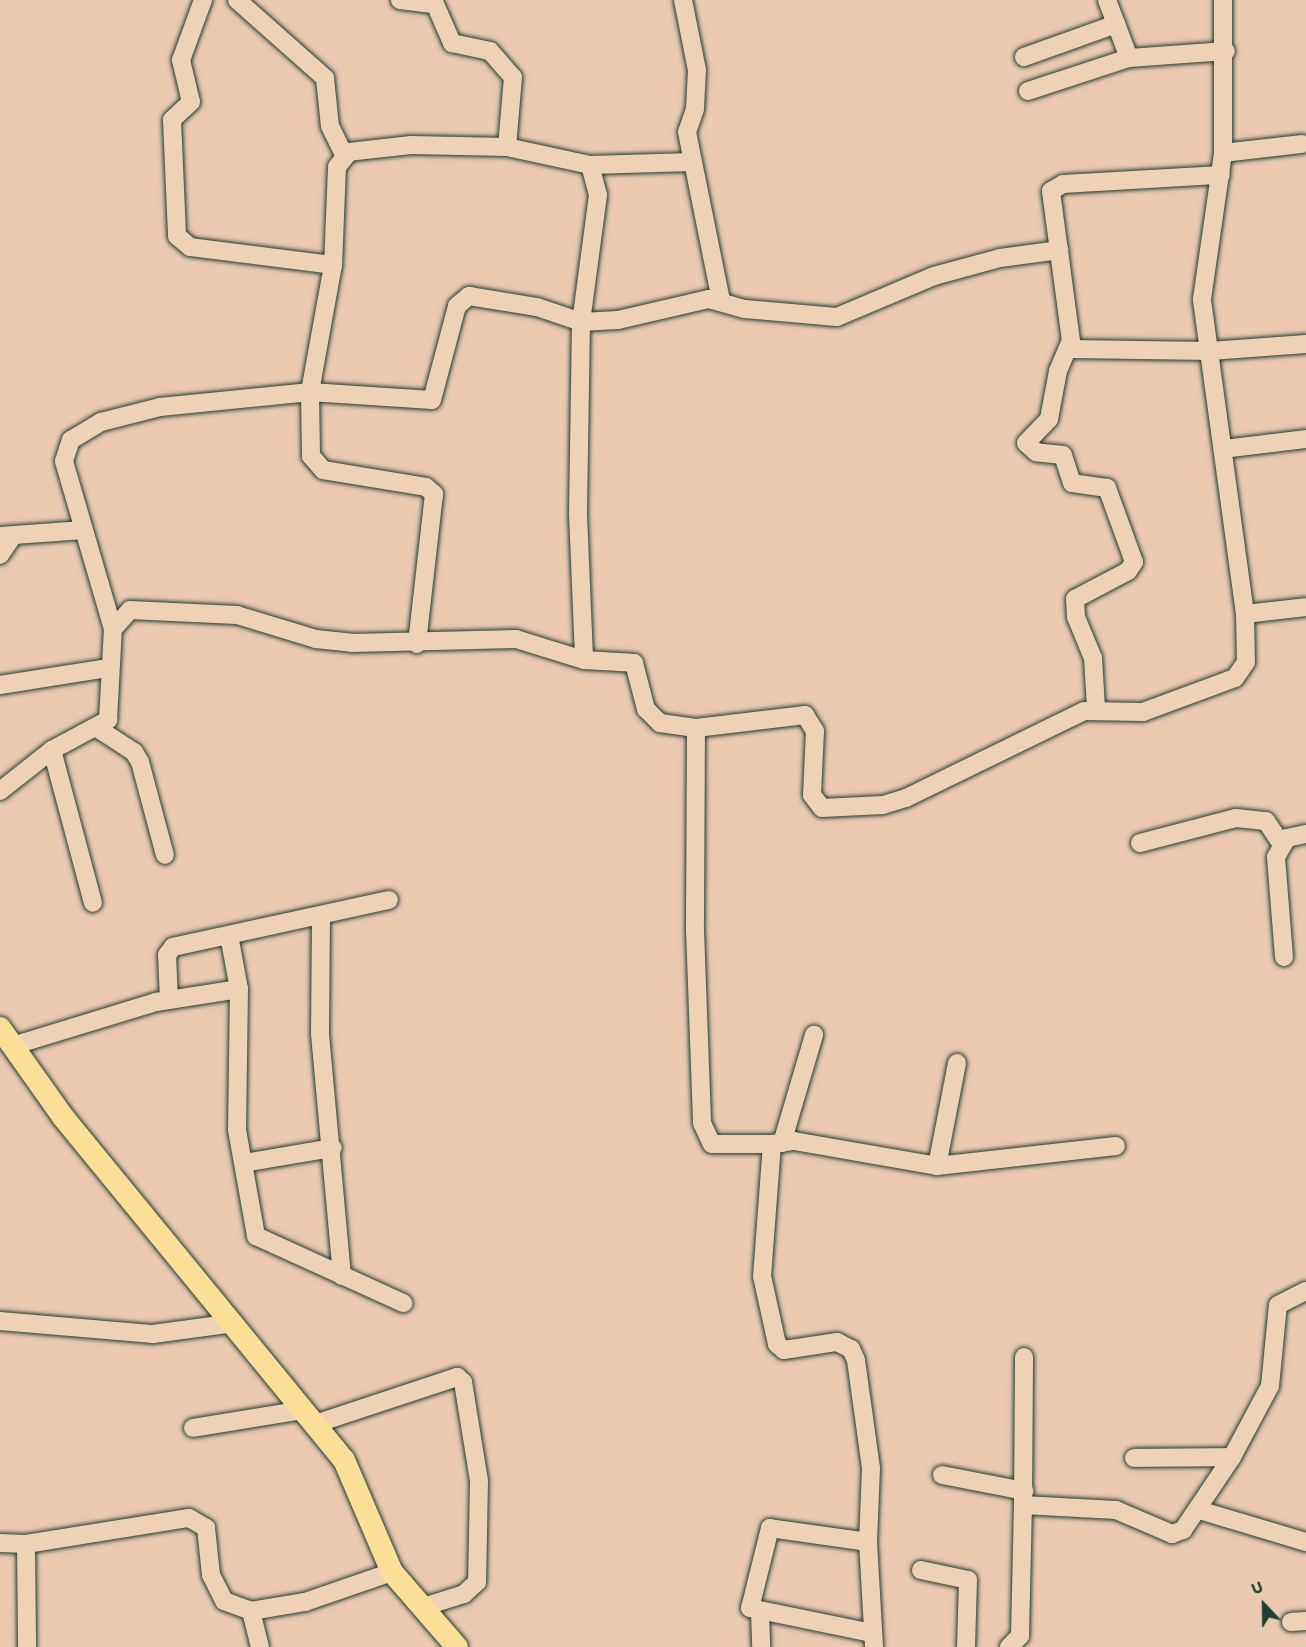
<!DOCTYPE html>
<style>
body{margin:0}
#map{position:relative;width:1306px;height:1647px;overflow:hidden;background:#ecc9b1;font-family:"Shantell Sans",sans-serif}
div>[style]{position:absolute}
.roads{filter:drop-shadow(0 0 2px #1f3d34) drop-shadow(0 0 2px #1f3d34)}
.minor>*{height:18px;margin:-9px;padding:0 9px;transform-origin:9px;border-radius:9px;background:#efd2b5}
.major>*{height:22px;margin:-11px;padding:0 11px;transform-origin:11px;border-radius:11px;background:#fbdf96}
span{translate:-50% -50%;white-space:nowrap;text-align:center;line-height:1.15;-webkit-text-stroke:6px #efd2b5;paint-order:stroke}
.north{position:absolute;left:1234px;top:1575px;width:60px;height:60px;-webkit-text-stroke:4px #efd2b5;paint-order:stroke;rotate:338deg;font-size:16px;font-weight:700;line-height:24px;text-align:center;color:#1f3d34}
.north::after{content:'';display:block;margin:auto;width:21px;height:27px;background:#1f3d34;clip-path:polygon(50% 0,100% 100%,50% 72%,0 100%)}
</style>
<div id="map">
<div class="roads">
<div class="minor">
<i style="left:203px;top:0;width:64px;rotate:110.1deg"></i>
<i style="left:181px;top:60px;width:43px;rotate:76.6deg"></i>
<i style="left:191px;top:102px;width:26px;rotate:137deg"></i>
<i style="left:172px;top:120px;width:116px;rotate:87.5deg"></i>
<i style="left:177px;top:236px;width:17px;rotate:40deg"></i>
<i style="left:190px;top:247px;width:144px;rotate:7.2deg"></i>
<i style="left:237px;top:0;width:118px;rotate:41.6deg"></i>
<i style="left:325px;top:78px;width:48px;rotate:84.1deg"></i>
<i style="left:330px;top:126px;width:32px;rotate:64deg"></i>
<i style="left:400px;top:0;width:35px;rotate:7deg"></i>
<i style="left:435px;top:4px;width:43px;rotate:66.4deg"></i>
<i style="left:452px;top:43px;width:39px;rotate:12deg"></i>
<i style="left:490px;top:51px;width:35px;rotate:49deg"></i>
<i style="left:513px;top:77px;width:70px;rotate:94.9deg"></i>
<i style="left:507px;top:147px;width:96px;rotate:-178.8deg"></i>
<i style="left:411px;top:145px;width:62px;rotate:173.6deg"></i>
<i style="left:349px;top:152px;width:19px;rotate:129deg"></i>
<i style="left:337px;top:167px;width:98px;rotate:92.3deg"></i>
<i style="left:333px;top:265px;width:129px;rotate:100.3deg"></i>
<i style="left:310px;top:392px;width:64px;rotate:89.1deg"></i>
<i style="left:311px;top:456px;width:18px;rotate:49deg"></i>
<i style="left:323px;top:470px;width:104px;rotate:9.4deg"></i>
<i style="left:426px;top:487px;width:11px;rotate:41deg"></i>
<i style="left:434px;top:494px;width:151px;rotate:96.5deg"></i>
<i style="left:683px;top:0;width:71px;rotate:78.7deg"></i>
<i style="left:697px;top:70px;width:39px;rotate:93deg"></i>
<i style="left:695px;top:109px;width:24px;rotate:109deg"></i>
<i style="left:687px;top:132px;width:172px;rotate:78.6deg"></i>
<i style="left:1107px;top:0;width:62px;rotate:69.2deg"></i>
<i style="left:1024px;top:57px;width:98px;rotate:-19.7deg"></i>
<i style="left:1028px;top:91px;width:106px;rotate:-18.1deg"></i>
<i style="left:1129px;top:58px;width:97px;rotate:-4.1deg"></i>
<i style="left:507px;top:147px;width:85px;rotate:12.2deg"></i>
<i style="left:590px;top:165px;width:31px;rotate:75deg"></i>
<i style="left:598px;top:195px;width:128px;rotate:97.6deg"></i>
<i style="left:581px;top:322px;width:192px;rotate:90.9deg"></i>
<i style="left:578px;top:514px;width:146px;rotate:87.6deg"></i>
<i style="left:1223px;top:153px;width:80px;rotate:-6.5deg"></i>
<i style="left:590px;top:165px;width:102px;rotate:-1.7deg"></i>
<i style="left:1070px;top:349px;width:140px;rotate:0.8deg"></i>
<i style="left:1210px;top:351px;width:96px;rotate:-4.2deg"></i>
<i style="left:1223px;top:449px;width:84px;rotate:-6.9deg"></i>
<i style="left:0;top:536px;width:84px;rotate:-4.1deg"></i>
<i style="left:0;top:555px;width:23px;rotate:-56deg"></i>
<i style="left:1245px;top:614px;width:61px;rotate:-6.5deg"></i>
<i style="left:113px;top:629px;width:175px;rotate:-106.3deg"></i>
<i style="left:64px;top:461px;width:22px;rotate:-72deg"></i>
<i style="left:71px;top:440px;width:35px;rotate:-31deg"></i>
<i style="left:101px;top:422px;width:61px;rotate:-14.3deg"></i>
<i style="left:160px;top:407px;width:151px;rotate:-5.7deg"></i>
<i style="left:310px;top:392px;width:122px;rotate:3.8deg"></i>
<i style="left:432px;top:400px;width:97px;rotate:-75.1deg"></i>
<i style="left:457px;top:306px;width:16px;rotate:-40deg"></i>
<i style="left:469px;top:296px;width:69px;rotate:9.2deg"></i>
<i style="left:537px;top:307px;width:46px;rotate:18.8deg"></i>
<i style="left:581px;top:322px;width:37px;rotate:-3deg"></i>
<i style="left:618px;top:320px;width:93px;rotate:-13deg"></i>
<i style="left:709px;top:299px;width:37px;rotate:16deg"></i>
<i style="left:745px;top:309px;width:92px;rotate:5deg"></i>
<i style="left:837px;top:317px;width:105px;rotate:-22.9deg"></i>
<i style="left:934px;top:276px;width:68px;rotate:-15.3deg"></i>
<i style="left:1000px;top:258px;width:60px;rotate:-7.7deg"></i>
<i style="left:0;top:685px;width:110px;rotate:-8.9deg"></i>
<i style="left:1096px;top:708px;width:50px;rotate:-93.4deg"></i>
<i style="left:1093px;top:658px;width:44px;rotate:-112.5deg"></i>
<i style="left:1076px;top:617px;width:18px;rotate:-93deg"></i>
<i style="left:1075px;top:599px;width:60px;rotate:-27.8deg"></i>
<i style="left:1128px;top:571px;width:11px;rotate:-56deg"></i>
<i style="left:1134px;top:562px;width:79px;rotate:-110deg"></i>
<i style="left:1107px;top:488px;width:35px;rotate:-172deg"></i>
<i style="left:1072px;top:483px;width:29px;rotate:-108deg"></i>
<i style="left:1063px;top:455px;width:27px;rotate:-174deg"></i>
<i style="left:1036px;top:452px;width:13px;rotate:-138deg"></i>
<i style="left:1026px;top:443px;width:33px;rotate:-46deg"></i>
<i style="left:1049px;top:419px;width:49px;rotate:-79.4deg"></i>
<i style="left:1058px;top:371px;width:33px;rotate:-67deg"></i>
<i style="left:1071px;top:341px;width:151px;rotate:-97.6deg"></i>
<i style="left:1051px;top:191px;width:14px;rotate:-30deg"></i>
<i style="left:1063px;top:184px;width:158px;rotate:-3.3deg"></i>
<i style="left:97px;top:728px;width:44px;rotate:33deg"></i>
<i style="left:134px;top:752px;width:12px;rotate:59deg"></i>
<i style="left:140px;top:762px;width:96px;rotate:75deg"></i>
<i style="left:696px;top:728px;width:202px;rotate:90.3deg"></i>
<i style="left:695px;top:930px;width:193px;rotate:87.9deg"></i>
<i style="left:702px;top:1123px;width:23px;rotate:65deg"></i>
<i style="left:712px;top:1144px;width:60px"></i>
<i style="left:772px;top:1144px;width:132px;rotate:94.3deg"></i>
<i style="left:762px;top:1276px;width:70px;rotate:77.6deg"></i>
<i style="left:777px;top:1344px;width:9px;rotate:41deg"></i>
<i style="left:784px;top:1350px;width:54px;rotate:-8.6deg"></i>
<i style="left:837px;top:1342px;width:16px;rotate:27deg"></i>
<i style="left:851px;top:1349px;width:12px;rotate:66deg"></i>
<i style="left:856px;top:1360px;width:109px;rotate:82.1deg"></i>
<i style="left:871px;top:1468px;width:74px;rotate:92.3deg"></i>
<i style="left:868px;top:1542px;width:105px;rotate:86.7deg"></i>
<i style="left:52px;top:750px;width:158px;rotate:75deg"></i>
<i style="left:0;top:791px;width:66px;rotate:-38.3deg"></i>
<i style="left:52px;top:750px;width:64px;rotate:-28.2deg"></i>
<i style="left:108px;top:720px;width:91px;rotate:-86.9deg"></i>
<i style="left:113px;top:629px;width:25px;rotate:-48deg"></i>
<i style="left:130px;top:610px;width:107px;rotate:2.7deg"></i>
<i style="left:237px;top:615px;width:83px;rotate:16.9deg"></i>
<i style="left:316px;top:639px;width:36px;rotate:6deg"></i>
<i style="left:352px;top:643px;width:164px;rotate:-1.4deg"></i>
<i style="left:516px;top:639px;width:71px;rotate:17.2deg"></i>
<i style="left:584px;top:660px;width:50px;rotate:3.4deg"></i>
<i style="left:634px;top:663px;width:48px;rotate:75.4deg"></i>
<i style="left:646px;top:709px;width:20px;rotate:45deg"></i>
<i style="left:660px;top:723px;width:36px;rotate:8deg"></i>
<i style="left:696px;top:728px;width:110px;rotate:-6.8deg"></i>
<i style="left:805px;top:715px;width:19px;rotate:58deg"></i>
<i style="left:815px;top:731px;width:64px;rotate:92.7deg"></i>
<i style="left:812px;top:795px;width:16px;rotate:52deg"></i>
<i style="left:822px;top:808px;width:61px;rotate:-2.8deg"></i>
<i style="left:883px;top:805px;width:24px;rotate:-17deg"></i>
<i style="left:906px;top:798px;width:198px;rotate:-26deg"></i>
<i style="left:1084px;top:711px;width:59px;rotate:1deg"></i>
<i style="left:1143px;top:712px;width:98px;rotate:-20.3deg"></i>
<i style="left:1235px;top:678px;width:19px;rotate:-55deg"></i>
<i style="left:1246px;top:662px;width:48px;rotate:-91.2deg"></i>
<i style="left:1245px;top:614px;width:318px;rotate:-97.8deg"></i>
<i style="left:1202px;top:299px;width:148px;rotate:-81.8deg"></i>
<i style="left:1223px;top:153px;width:153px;rotate:-90deg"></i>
<i style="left:1140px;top:843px;width:99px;rotate:-14.6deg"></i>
<i style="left:1236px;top:818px;width:30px;rotate:6deg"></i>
<i style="left:1266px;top:821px;width:27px;rotate:56deg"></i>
<i style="left:321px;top:918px;width:116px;rotate:90.5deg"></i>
<i style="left:320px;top:1034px;width:243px;rotate:84.8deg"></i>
<i style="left:229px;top:935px;width:55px;rotate:79.5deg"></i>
<i style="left:239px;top:989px;width:141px;rotate:90.8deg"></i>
<i style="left:237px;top:1130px;width:108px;rotate:79.8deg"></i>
<i style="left:256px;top:1236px;width:162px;rotate:24.5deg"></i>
<i style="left:1284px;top:957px;width:100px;rotate:-94.6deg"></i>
<i style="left:1276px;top:857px;width:22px;rotate:-60deg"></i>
<i style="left:1287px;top:838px;width:19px;rotate:-12deg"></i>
<i style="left:169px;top:1000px;width:45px;rotate:-92.5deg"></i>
<i style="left:167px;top:955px;width:10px;rotate:-53deg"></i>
<i style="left:173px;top:947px;width:221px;rotate:-12.3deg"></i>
<i style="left:12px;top:1046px;width:151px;rotate:-17deg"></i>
<i style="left:156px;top:1002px;width:84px;rotate:-8.9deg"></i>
<i style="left:782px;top:1143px;width:113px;rotate:-73.5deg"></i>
<i style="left:772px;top:1144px;width:22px;rotate:-8deg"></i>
<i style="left:794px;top:1141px;width:145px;rotate:9.9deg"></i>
<i style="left:937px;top:1166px;width:180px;rotate:-6.4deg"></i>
<i style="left:244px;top:1163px;width:90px;rotate:-9.6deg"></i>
<i style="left:937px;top:1166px;width:105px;rotate:-79deg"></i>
<i style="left:0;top:1321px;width:154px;rotate:4.9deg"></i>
<i style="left:153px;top:1334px;width:82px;rotate:-7.7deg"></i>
<i style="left:315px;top:1424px;width:150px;rotate:-18.3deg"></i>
<i style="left:457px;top:1377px;width:8px;rotate:40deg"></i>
<i style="left:463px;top:1382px;width:100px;rotate:80.8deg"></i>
<i style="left:479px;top:1481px;width:101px;rotate:91.1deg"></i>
<i style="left:477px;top:1582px;width:18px;rotate:137deg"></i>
<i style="left:464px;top:1594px;width:43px;rotate:162.4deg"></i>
<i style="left:193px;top:1428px;width:111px;rotate:-9.3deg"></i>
<i style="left:1134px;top:1458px;width:98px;rotate:-0.6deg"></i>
<i style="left:942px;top:1475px;width:84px;rotate:11deg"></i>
<i style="left:1023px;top:1505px;width:148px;rotate:-89.6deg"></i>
<i style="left:1199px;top:1510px;width:112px;rotate:16.7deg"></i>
<i style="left:868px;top:1542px;width:99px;rotate:-171.9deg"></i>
<i style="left:770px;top:1528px;width:82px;rotate:104deg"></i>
<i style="left:750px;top:1608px;width:125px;rotate:11.6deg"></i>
<i style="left:0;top:1543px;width:26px;rotate:2deg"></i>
<i style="left:26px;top:1544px;width:165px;rotate:-9.1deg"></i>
<i style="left:189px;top:1518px;width:20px;rotate:30deg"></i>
<i style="left:206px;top:1528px;width:47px;rotate:83.9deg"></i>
<i style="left:211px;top:1575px;width:29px;rotate:63deg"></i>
<i style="left:224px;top:1601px;width:29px;rotate:20deg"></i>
<i style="left:251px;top:1611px;width:55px;rotate:-9.5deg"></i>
<i style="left:305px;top:1602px;width:92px;rotate:-19deg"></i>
<i style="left:26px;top:1544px;width:103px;rotate:89.4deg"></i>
<i style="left:921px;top:1570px;width:48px;rotate:12deg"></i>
<i style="left:968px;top:1580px;width:67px;rotate:91.7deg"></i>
<i style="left:251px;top:1611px;width:37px;rotate:76deg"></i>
<i style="left:760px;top:1612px;width:35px;rotate:88deg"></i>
<i style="left:1291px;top:1622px;width:15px;rotate:-4deg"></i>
<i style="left:1009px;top:1647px;width:16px;rotate:-45deg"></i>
<i style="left:1020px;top:1636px;width:131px;rotate:-88.7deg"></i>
<i style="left:1023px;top:1505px;width:93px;rotate:3.1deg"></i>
<i style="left:1116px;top:1510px;width:61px;rotate:23.2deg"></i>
<i style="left:1172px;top:1534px;width:12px;rotate:-20deg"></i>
<i style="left:1183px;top:1530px;width:88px;rotate:-56.1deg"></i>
<i style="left:1232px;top:1457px;width:81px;rotate:-61.8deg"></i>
<i style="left:1270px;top:1386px;width:81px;rotate:-84.4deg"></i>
<i style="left:1278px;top:1305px;width:31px;rotate:-27deg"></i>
</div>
<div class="major">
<i style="left:0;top:1028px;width:109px;rotate:54.7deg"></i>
<i style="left:63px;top:1117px;width:443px;rotate:50.7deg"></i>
<i style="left:344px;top:1460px;width:122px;rotate:66.8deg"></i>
<i style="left:392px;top:1572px;width:99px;rotate:49.1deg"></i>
</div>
</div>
<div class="north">U</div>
</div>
